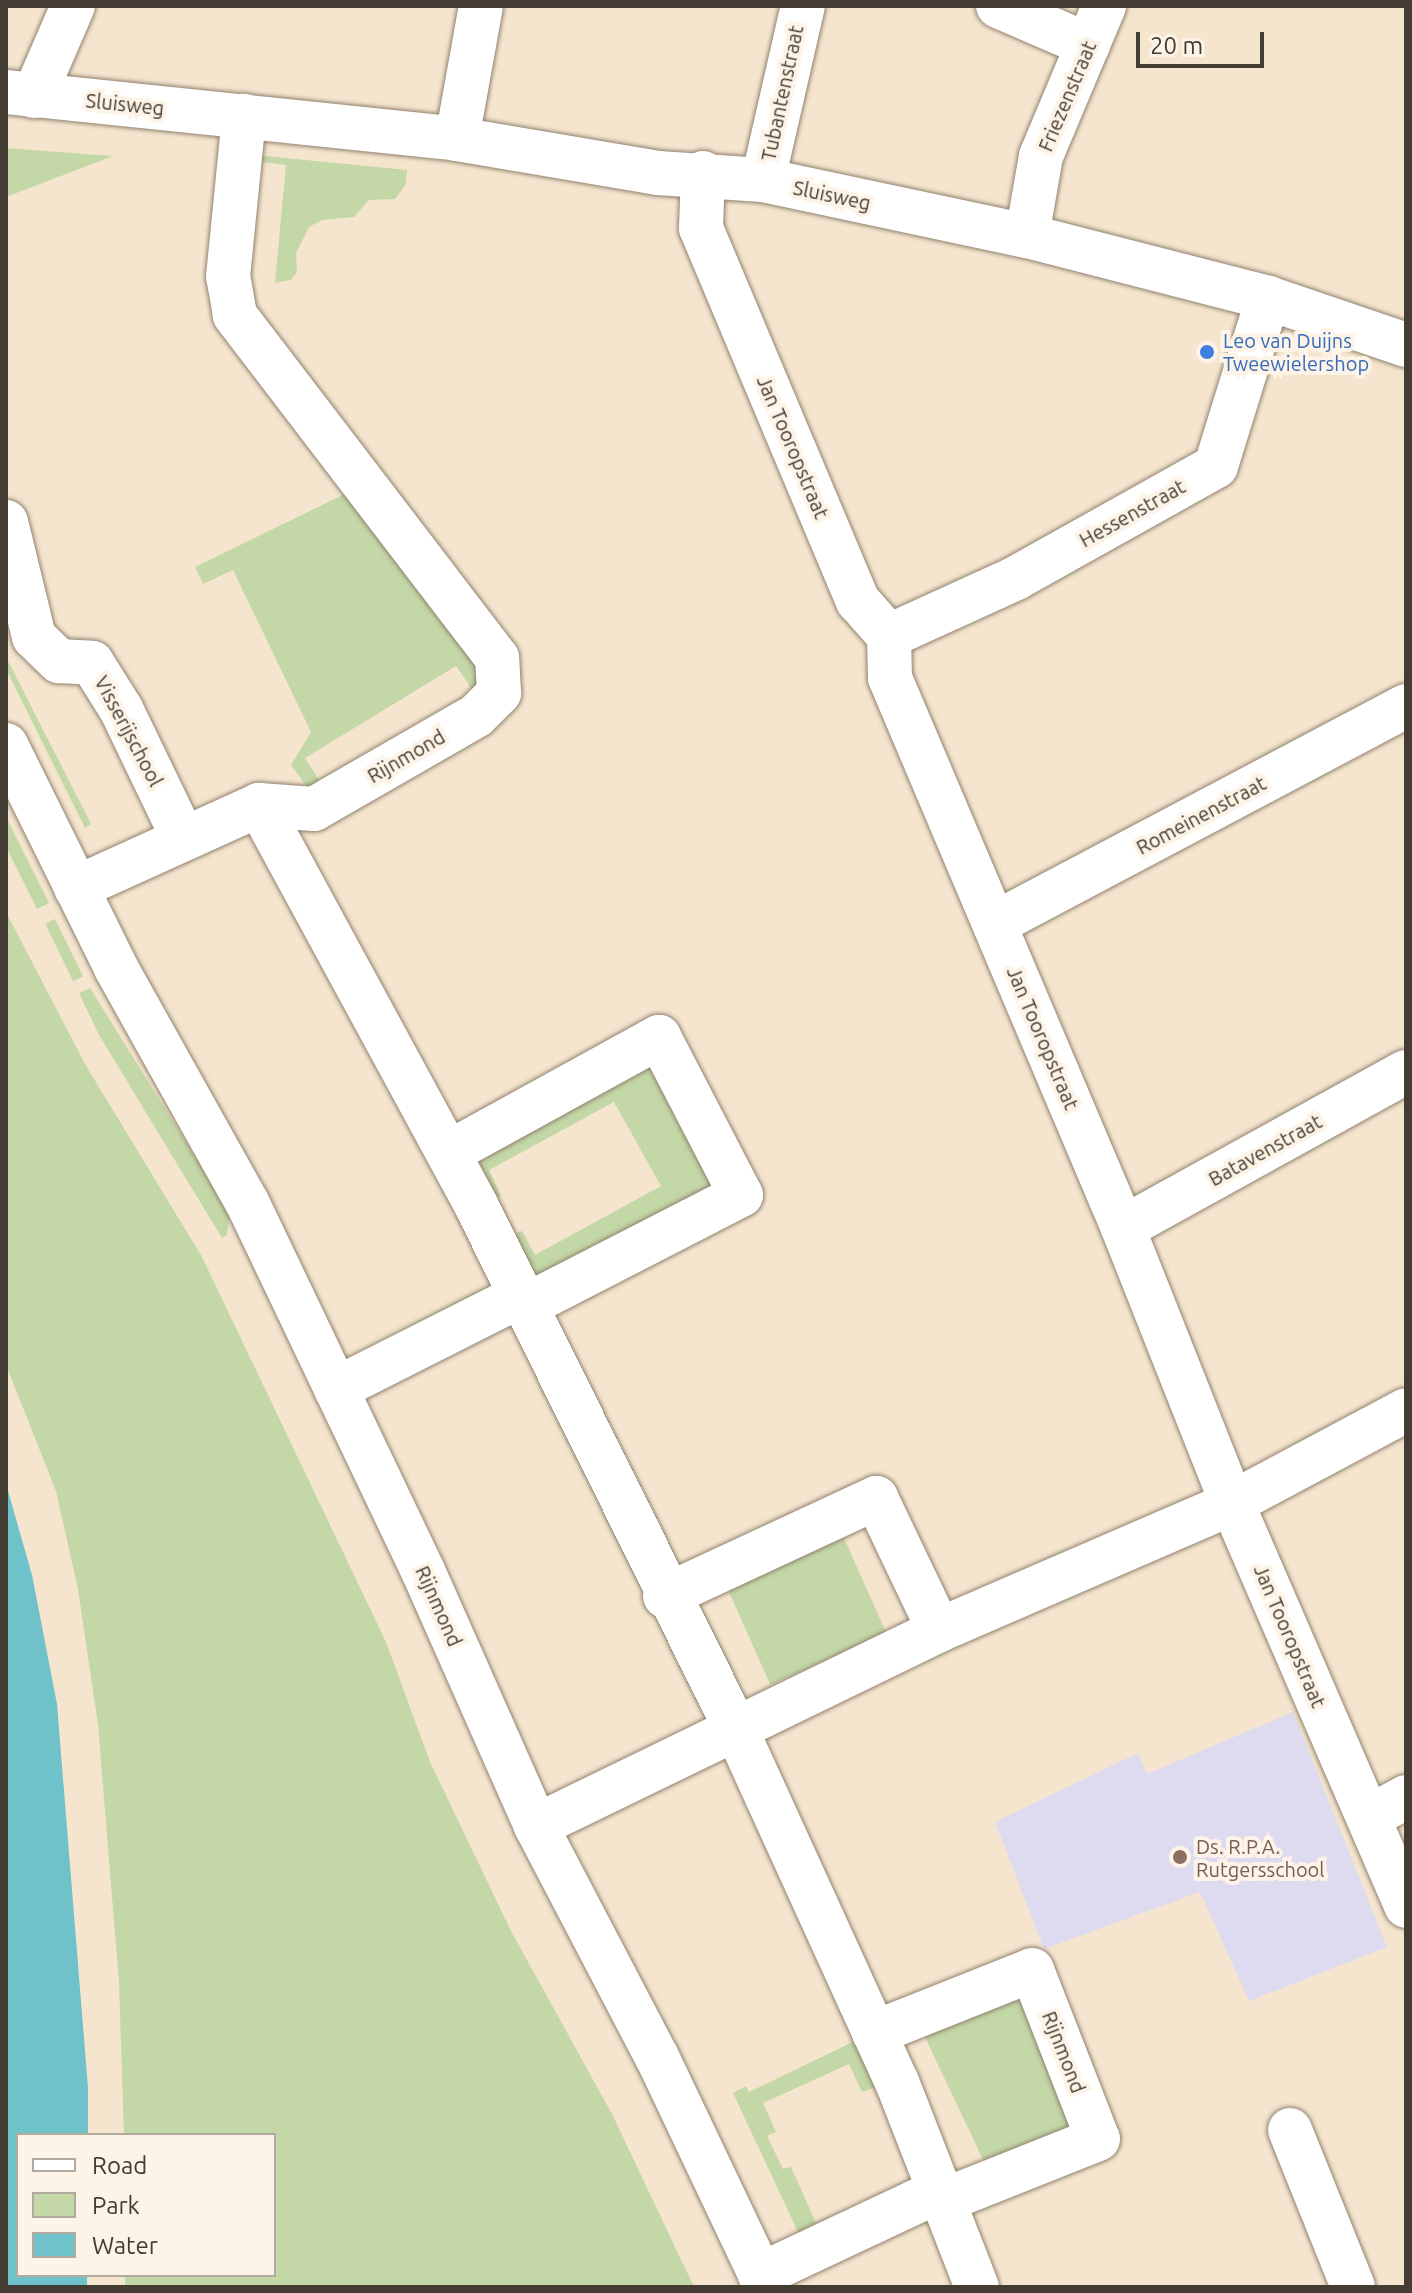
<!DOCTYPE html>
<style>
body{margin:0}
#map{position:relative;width:1412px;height:2293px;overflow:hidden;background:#f5e5cf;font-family:Ubuntu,sans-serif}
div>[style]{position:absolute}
.education>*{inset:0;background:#dedaf0}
.green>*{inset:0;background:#c3d7a7;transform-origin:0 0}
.water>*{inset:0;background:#6fc1ca}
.roads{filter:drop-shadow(0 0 2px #91826e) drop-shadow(0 0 2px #91826e)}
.minor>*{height:44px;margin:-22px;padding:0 22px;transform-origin:22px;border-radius:22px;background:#fff}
.dots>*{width:22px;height:22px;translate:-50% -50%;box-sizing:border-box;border:4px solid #fdf3e6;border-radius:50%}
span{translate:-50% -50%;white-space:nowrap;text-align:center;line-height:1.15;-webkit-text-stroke:8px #fdf3e6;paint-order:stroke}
.street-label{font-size:20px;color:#423c33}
.shop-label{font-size:20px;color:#366cbe}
.left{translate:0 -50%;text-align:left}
.education-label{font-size:20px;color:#785e54}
.frame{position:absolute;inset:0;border:8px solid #423c33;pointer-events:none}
.legend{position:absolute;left:16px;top:2133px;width:260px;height:144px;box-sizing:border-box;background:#fdf3e6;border:2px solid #b2aa9e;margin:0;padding:10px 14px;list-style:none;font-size:24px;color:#423c33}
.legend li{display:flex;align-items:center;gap:16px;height:40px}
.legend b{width:40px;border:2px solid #b2aa9e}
.scale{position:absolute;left:1136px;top:32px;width:128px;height:36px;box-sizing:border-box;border:4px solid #423c33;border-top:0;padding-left:10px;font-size:24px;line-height:28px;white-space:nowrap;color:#423c33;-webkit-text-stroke:6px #fdf3e6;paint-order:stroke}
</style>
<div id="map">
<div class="education">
<i style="clip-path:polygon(1293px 1712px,1387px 1947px,1249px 2001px,1200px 1892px,1044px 1949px,995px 1822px,1138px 1753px,1147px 1774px)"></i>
</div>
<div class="green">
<i style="clip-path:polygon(6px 148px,113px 156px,6px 197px)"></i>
<i style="clip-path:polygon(255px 155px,407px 170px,406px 184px,395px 199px,369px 200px,354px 217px,322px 220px,309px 227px,296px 253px,297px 272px,291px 280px,275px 283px,286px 165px,255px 161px)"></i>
<i style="clip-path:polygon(355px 489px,487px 669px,474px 692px,456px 666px,305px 758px,322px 785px,308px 788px,291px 765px,311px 732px,233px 570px,203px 584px,195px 567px)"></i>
<i style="clip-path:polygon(6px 657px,91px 824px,85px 828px,6px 669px)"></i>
<i style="clip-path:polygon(6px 817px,49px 903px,37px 909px,6px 847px)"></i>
<i style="clip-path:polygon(6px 912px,85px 1064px,202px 1257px,386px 1642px,430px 1762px,511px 1931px,612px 2114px,694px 2287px,125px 2287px,125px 2275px,274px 2275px,274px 2135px,124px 2135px,119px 1982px,98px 1725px,78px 1589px,56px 1491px,6px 1365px)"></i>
<i style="left:55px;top:919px;width:64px;height:11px;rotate:64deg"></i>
<i style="clip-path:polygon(90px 988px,230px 1213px,227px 1235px,222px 1238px,99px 1035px,79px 993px)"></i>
<i style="clip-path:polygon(652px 1062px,713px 1172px,711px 1187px,536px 1283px,516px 1233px,522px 1231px,535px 1255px,661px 1186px,614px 1102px,489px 1170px,501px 1196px,496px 1197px,467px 1153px)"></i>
<i style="left:840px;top:1529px;width:114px;height:127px;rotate:66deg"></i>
<i style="clip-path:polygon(1014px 1998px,1026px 2006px,1072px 2130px,989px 2172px,922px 2031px)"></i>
<i style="clip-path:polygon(859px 2039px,878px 2086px,862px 2092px,849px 2064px,763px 2103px,776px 2132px,767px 2136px,783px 2169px,791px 2167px,817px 2225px,799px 2234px,733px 2093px,746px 2086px,749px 2092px)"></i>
</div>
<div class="water">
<i style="clip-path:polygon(6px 1484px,32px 1575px,57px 1704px,88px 2088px,88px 2135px,18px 2135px,18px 2275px,87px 2275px,87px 2287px,6px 2287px)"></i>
</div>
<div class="roads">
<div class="minor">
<i style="left:998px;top:6px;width:98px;rotate:23.4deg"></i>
<i style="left:6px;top:92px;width:453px;rotate:5.9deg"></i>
<i style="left:457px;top:139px;width:204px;rotate:9.6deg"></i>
<i style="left:658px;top:173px;width:105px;rotate:3.8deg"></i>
<i style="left:763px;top:180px;width:270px;rotate:12deg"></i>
<i style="left:1027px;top:236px;width:249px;rotate:14.4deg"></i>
<i style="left:1268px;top:298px;width:146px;rotate:18.8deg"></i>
<i style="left:34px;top:96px;width:98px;rotate:-66.6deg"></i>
<i style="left:457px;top:139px;width:135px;rotate:-79.8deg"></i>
<i style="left:703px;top:173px;width:55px;rotate:92.1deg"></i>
<i style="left:701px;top:228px;width:405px;rotate:67.2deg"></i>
<i style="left:858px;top:601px;width:47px;rotate:48.5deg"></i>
<i style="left:889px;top:636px;width:42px;rotate:88.6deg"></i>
<i style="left:890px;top:678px;width:597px;rotate:67.04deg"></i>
<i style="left:1123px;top:1228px;width:296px;rotate:68.4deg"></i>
<i style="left:1232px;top:1503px;width:439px;rotate:66.6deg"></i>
<i style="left:763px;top:180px;width:179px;rotate:-77.1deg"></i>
<i style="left:1027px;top:236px;width:81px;rotate:-80.1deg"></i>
<i style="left:1041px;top:156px;width:163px;rotate:-67.2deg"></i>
<i style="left:6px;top:522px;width:118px;rotate:76.3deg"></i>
<i style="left:34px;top:637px;width:35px;rotate:44deg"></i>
<i style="left:59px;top:661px;width:33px;rotate:3deg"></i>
<i style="left:92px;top:663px;width:54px;rotate:57.8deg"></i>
<i style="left:121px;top:709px;width:143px;rotate:64.3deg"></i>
<i style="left:889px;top:636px;width:140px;rotate:-24.5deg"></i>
<i style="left:1016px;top:578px;width:229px;rotate:-29.2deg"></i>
<i style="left:1216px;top:466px;width:176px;rotate:-72.8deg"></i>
<i style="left:6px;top:745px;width:249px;rotate:63.7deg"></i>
<i style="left:116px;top:968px;width:268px;rotate:60.8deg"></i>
<i style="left:247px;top:1202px;width:409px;rotate:64.5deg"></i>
<i style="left:423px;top:1571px;width:279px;rotate:66.1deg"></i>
<i style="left:536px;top:1826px;width:261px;rotate:62.4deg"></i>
<i style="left:657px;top:2057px;width:255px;rotate:64.6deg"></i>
<i style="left:259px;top:805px;width:453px;rotate:61.5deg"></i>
<i style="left:475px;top:1203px;width:585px;rotate:63.61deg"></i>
<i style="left:735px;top:1727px;width:390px;rotate:65.5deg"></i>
<i style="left:897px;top:2082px;width:220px;rotate:68.7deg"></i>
<i style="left:76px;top:888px;width:201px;rotate:-24.4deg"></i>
<i style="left:259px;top:805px;width:55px;rotate:4.2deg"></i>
<i style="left:314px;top:809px;width:187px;rotate:-29.9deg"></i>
<i style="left:476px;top:716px;width:33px;rotate:-45deg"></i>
<i style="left:499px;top:693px;width:35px;rotate:-93deg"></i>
<i style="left:497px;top:658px;width:432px;rotate:-127.4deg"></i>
<i style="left:235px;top:315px;width:39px;rotate:-100deg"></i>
<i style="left:228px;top:277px;width:162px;rotate:-84.3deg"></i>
<i style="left:996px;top:923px;width:464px;rotate:-27.9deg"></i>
<i style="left:448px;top:1153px;width:241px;rotate:-28.8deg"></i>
<i style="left:659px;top:1037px;width:178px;rotate:62.6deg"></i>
<i style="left:741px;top:1195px;width:243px;rotate:152.8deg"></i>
<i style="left:1123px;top:1228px;width:323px;rotate:-28.9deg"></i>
<i style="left:336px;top:1389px;width:206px;rotate:-26.8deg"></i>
<i style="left:665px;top:1596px;width:233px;rotate:-24.9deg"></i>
<i style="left:876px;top:1498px;width:146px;rotate:64.5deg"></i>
<i style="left:1369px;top:1817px;width:42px;rotate:-28.4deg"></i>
<i style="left:536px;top:1826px;width:448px;rotate:-25.9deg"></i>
<i style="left:939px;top:1630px;width:319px;rotate:-23.4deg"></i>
<i style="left:1232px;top:1503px;width:197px;rotate:-28.1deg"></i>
<i style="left:874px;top:2033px;width:170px;rotate:-21.7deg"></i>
<i style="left:1032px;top:1970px;width:181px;rotate:68.7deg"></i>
<i style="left:1098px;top:2139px;width:165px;rotate:158.3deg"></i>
<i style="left:1290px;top:2130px;width:169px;rotate:68.1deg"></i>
<i style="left:760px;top:2275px;width:200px;rotate:-25.2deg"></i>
</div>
</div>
<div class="dots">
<i style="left:1207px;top:352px;background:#3f7fe0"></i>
<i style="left:1180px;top:1857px;background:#8d6e63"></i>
</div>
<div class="street-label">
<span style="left:782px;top:93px;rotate:-78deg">Tubantenstraat</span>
<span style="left:1067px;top:96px;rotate:-67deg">Friezenstraat</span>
<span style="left:125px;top:104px;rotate:6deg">Sluisweg</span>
<span style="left:832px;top:195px;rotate:12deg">Sluisweg</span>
<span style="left:793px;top:447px;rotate:67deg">Jan Tooropstraat</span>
<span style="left:1132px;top:513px;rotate:-29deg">Hessenstraat</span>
<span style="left:129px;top:731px;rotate:62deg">Visserijschool</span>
<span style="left:406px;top:756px;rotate:-30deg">Rijnmond</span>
<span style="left:1201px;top:815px;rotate:-28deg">Romeinenstraat</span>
<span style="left:1043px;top:1038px;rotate:67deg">Jan Tooropstraat</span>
<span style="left:1265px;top:1150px;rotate:-29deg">Batavenstraat</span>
<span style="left:439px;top:1606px;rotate:66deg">Rijnmond</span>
<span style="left:1290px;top:1636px;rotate:67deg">Jan Tooropstraat</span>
<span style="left:1064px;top:2052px;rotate:69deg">Rijnmond</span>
</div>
<div class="shop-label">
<span class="left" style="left:1223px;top:352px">Leo van Duijns<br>Tweewielershop</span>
</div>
<div class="education-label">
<span class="left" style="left:1196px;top:1858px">Ds. R.P.A.<br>Rutgersschool</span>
</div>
<div class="frame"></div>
<ul class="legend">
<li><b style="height:10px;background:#fff"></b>Road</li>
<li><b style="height:22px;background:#c3d7a7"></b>Park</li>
<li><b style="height:22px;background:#6fc1ca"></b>Water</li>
</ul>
<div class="scale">20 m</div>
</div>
